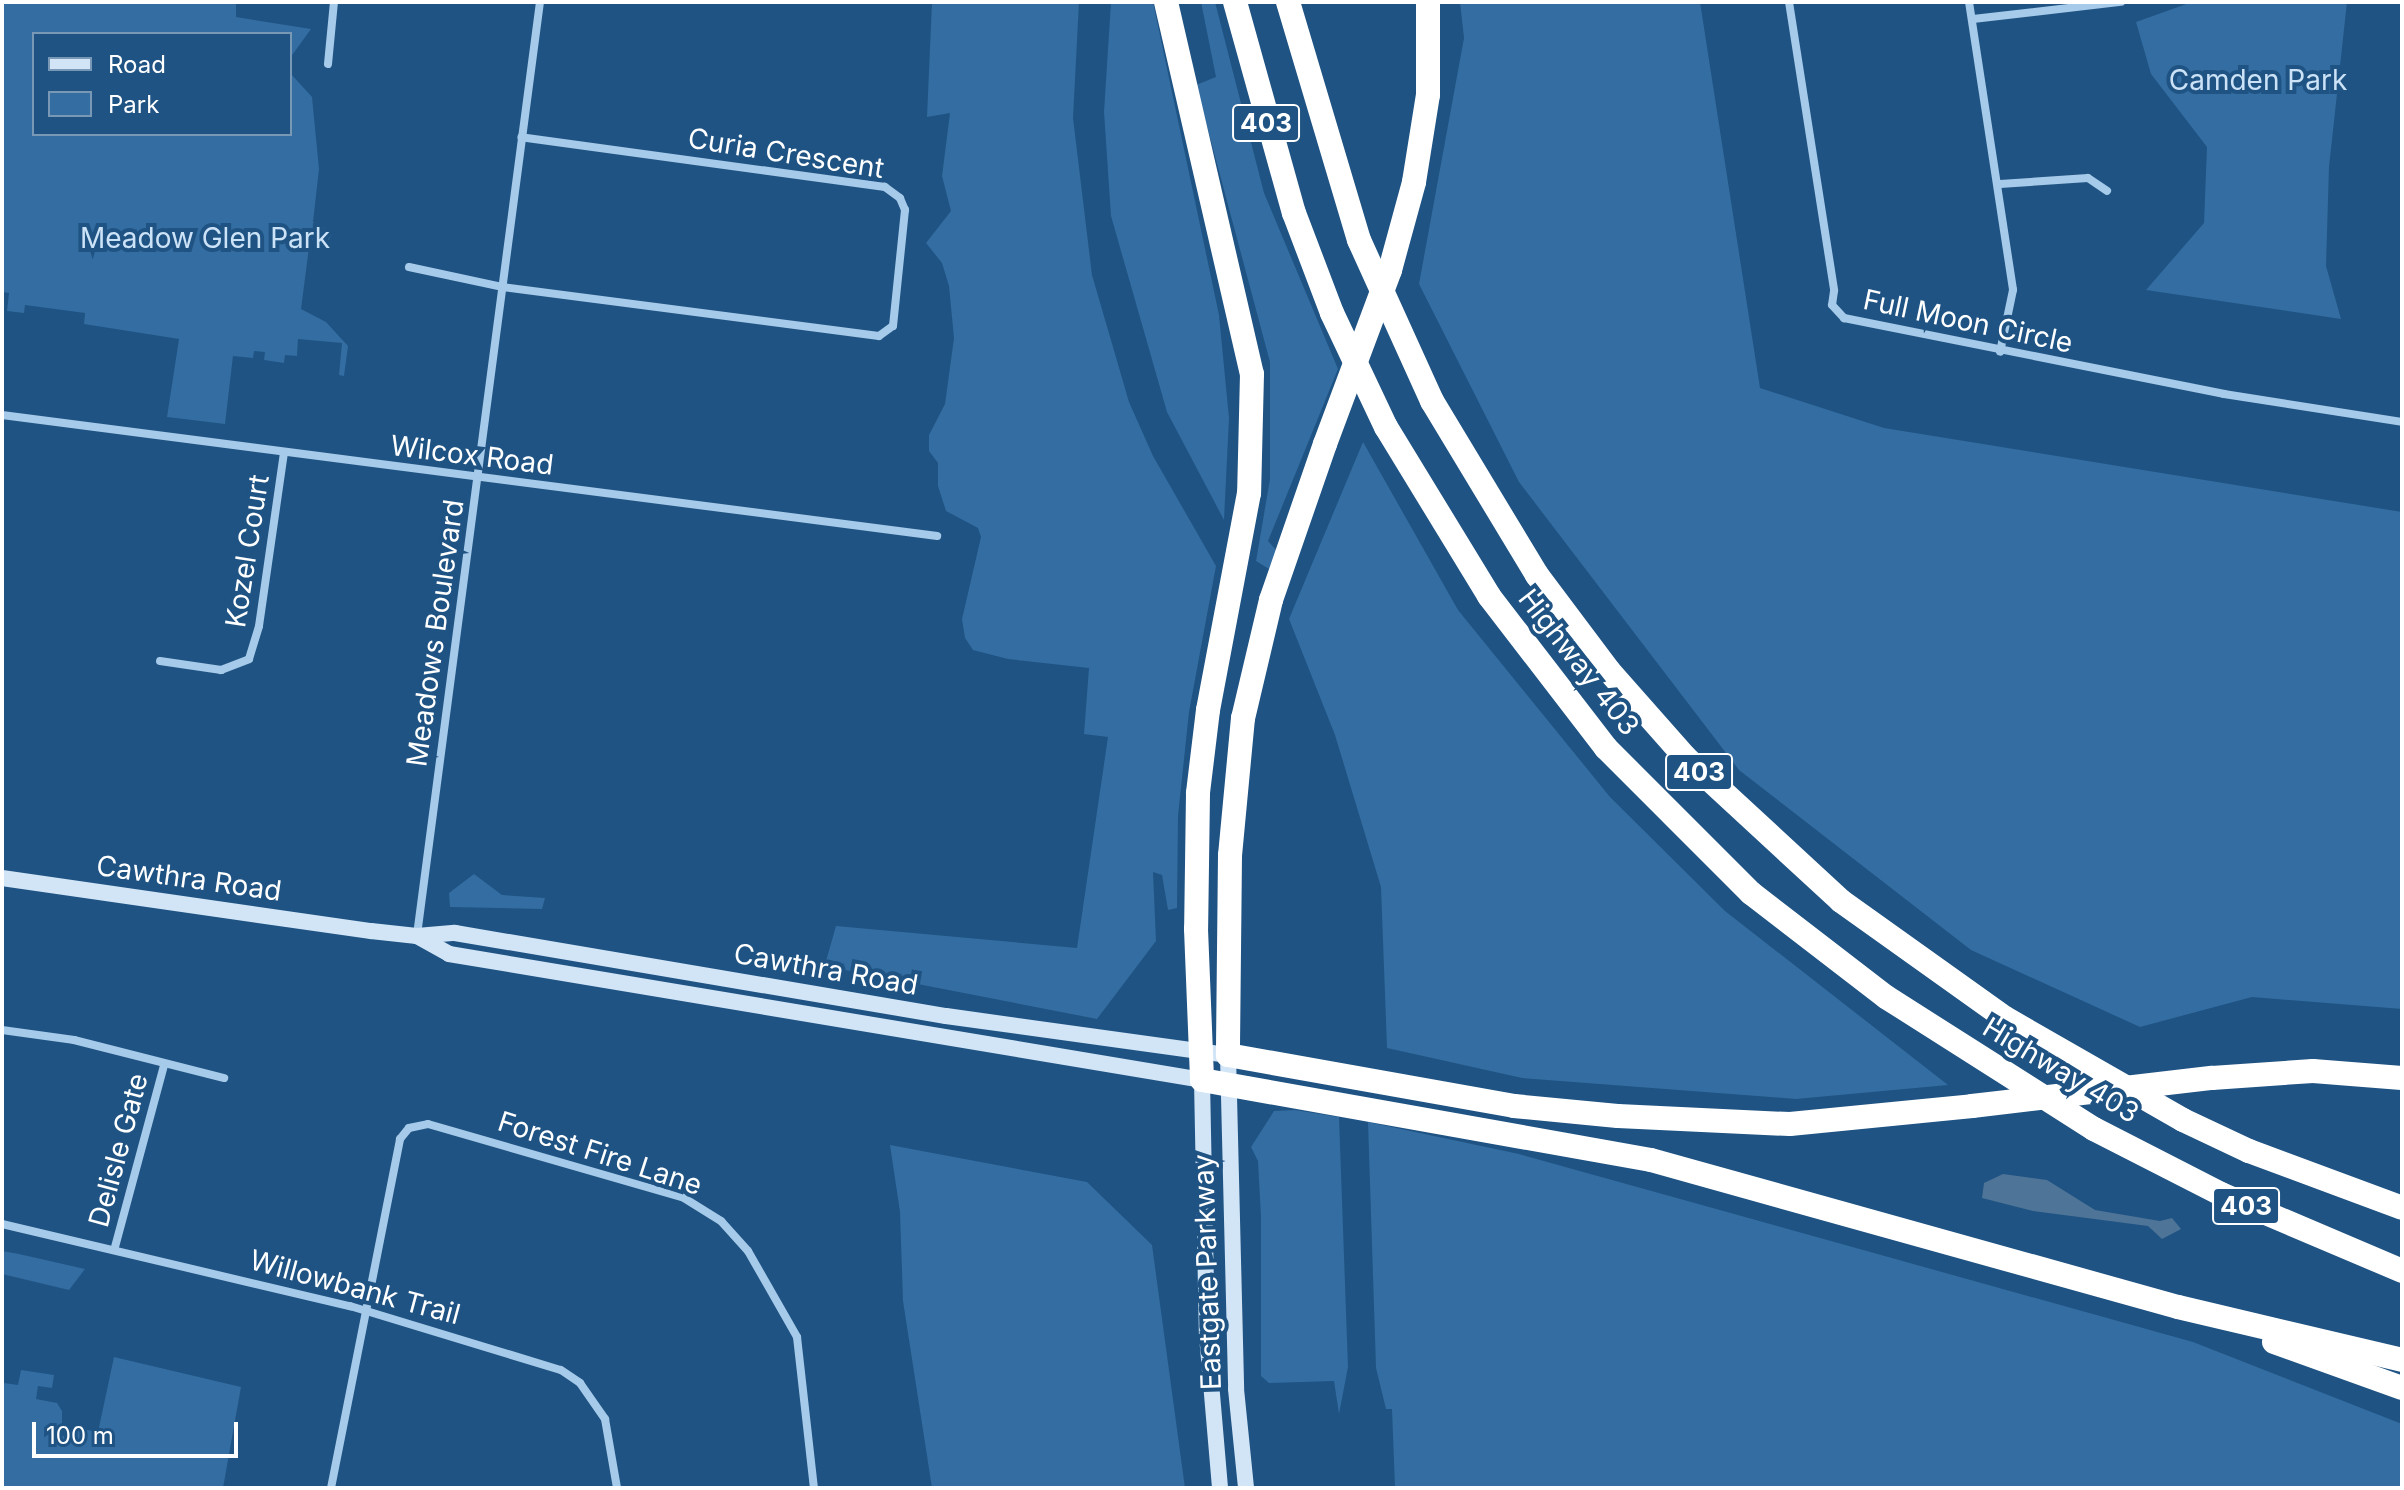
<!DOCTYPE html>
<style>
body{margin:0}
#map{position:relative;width:2404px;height:1490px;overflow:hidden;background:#1f5383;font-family:Inter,sans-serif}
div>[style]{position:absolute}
.green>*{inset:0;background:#336da1}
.water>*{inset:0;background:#4e7497}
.street>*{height:8px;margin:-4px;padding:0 4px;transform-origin:4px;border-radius:4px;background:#a6cae9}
.secondary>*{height:16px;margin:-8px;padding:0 8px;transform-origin:8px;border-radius:8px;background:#d1e5f7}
.highway>*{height:24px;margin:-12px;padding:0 12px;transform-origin:12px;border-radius:12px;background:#fff}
.highway-bridge>*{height:24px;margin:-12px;padding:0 12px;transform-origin:12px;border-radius:12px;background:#fff}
span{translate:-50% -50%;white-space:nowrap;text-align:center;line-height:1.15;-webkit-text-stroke:8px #1f5383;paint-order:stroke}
.shield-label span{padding:2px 6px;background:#1f5383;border:2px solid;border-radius:6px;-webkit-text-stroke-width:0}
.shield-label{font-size:26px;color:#fff;font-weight:700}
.park-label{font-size:28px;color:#cbe2f7}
.street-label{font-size:28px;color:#fff}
.frame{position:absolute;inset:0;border:4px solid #fff;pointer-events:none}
.legend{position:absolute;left:32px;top:32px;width:260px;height:104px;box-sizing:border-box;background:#1f5383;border:2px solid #7998b5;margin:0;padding:10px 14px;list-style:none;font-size:24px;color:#fff}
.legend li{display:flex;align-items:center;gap:16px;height:40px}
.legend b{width:40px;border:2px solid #7998b5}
.scale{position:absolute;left:32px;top:1422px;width:206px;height:36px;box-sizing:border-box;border:4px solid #fff;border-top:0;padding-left:10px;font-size:24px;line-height:28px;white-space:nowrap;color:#fff;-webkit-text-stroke:6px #1f5383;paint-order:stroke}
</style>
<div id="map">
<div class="green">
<i style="clip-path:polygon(evenodd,2px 2px,236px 2px,236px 17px,311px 29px,290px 58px,291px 74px,312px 97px,319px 169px,313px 222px,333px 233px,327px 242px,310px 240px,301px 309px,326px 322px,348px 346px,344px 376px,339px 375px,342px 343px,298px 339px,297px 356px,285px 355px,284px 363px,264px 360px,265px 352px,254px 351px,253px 358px,233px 356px,225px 424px,167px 417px,179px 339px,84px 324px,85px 313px,25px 305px,24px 313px,7px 311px,9px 293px,2px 292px,2px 2px,290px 34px,290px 134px,34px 134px,34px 34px,290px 34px)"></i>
<i style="clip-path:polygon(932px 2px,1079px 2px,1073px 118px,1092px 275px,1129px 402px,1153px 456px,1216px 566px,1189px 712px,1178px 816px,1177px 908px,1168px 910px,1162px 875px,1153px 872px,1156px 941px,1097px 1019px,835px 968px,826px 961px,836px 926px,1077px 948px,1108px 737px,1084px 734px,1089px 668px,1008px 659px,973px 650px,965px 638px,962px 619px,981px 537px,978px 528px,946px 511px,938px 486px,938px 463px,929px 451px,929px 435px,945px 404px,954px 338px,949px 286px,942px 263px,926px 243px,951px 211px,942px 176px,950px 113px,927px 117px)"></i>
<i style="clip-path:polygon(1111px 2px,1153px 2px,1219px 315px,1229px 418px,1224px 520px,1167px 412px,1111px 216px,1104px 112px)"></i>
<i style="clip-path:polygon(1201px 2px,1215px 2px,1264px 193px,1338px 369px,1268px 541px,1277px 551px,1269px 569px,1256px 561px,1270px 479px,1270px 362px,1196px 85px,1216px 77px)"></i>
<i style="clip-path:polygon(1460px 2px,1700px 2px,1760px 388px,1884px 428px,2402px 512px,2402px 1009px,2252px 997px,2140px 1027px,1971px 950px,1739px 770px,1519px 482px,1419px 284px,1464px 38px)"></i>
<i style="clip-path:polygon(2192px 2px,2347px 2px,2329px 167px,2326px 266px,2341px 319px,2146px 290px,2204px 223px,2207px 147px,2151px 74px,2136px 22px)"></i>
<i style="clip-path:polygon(1363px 442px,1458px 610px,1610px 797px,1725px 911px,1948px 1085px,1796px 1099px,1522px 1078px,1387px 1048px,1381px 887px,1335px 735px,1289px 619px)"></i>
<i style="clip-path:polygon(474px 874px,502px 895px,545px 898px,542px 909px,450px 907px,449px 893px)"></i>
<i style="clip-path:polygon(1295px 1110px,1339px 1117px,1348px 1367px,1339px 1414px,1334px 1381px,1269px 1383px,1261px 1376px,1261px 1217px,1258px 1161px,1251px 1147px,1274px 1111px)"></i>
<i style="clip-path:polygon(1368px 1122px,1519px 1154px,2193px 1342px,2402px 1424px,2402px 1488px,1395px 1488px,1392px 1409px,1386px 1409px,1376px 1368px)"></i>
<i style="clip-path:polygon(890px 1145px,1087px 1182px,1152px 1245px,1185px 1488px,932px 1488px,903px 1301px,900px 1212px)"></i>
<i style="clip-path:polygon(2px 1251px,19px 1254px,85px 1269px,69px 1290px,2px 1274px)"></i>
<i style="clip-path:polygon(114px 1357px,241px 1387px,223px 1488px,2px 1488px,4px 1383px,18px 1385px,21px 1370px,54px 1375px,52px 1388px,38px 1386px,36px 1399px,57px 1403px,62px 1411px,62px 1436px,69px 1437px,72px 1427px,98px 1432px)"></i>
</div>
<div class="water">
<i style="clip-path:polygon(2003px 1174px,2047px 1180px,2095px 1210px,2160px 1221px,2172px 1218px,2181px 1229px,2162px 1239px,2148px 1226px,2033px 1211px,1982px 1198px,1984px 1183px)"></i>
</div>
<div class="street">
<i style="left:1789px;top:2px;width:292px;rotate:81.1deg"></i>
<i style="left:1834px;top:291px;width:14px;rotate:98deg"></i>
<i style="left:1832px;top:305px;width:18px;rotate:47deg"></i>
<i style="left:1844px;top:318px;width:388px;rotate:11.3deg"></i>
<i style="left:2224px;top:394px;width:180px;rotate:8.9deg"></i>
<i style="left:1969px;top:2px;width:291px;rotate:81.3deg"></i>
<i style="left:2013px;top:290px;width:63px;rotate:101.8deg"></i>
<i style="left:1973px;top:19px;width:149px;rotate:-6.6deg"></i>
<i style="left:328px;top:64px;width:62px;rotate:-84.5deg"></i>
<i style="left:2000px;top:184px;width:88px;rotate:-3.9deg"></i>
<i style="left:2088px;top:178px;width:23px;rotate:34deg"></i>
<i style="left:409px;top:267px;width:95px;rotate:12.1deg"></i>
<i style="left:502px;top:287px;width:380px;rotate:7.4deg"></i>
<i style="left:879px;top:336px;width:17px;rotate:-36deg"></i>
<i style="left:893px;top:326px;width:117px;rotate:-84.1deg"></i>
<i style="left:905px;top:210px;width:13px;rotate:-113deg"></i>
<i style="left:900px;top:198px;width:19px;rotate:-144deg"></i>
<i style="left:885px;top:187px;width:367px;rotate:-172.2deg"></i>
<i style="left:2px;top:415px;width:943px;rotate:7.37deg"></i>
<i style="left:160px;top:661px;width:62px;rotate:8.4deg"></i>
<i style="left:221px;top:670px;width:30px;rotate:-21deg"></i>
<i style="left:249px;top:659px;width:34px;rotate:-73deg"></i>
<i style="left:259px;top:626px;width:175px;rotate:-81.8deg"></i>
<i style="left:417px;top:935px;width:941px;rotate:-82.49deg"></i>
<i style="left:2px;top:1030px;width:73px;rotate:7.9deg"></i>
<i style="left:74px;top:1040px;width:155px;rotate:14.2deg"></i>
<i style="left:2px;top:1224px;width:358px;rotate:13.3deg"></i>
<i style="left:350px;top:1306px;width:220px;rotate:16.9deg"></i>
<i style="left:561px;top:1370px;width:23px;rotate:34deg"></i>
<i style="left:580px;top:1383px;width:44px;rotate:55.2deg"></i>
<i style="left:605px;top:1419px;width:70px;rotate:80.1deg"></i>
<i style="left:115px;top:1247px;width:188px;rotate:-74.9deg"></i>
<i style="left:331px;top:1488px;width:356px;rotate:-78.8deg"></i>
<i style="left:400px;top:1139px;width:14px;rotate:-51deg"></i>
<i style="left:409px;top:1128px;width:19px;rotate:-12deg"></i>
<i style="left:428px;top:1124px;width:266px;rotate:16.1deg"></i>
<i style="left:684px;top:1198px;width:44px;rotate:31.9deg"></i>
<i style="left:721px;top:1221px;width:40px;rotate:48deg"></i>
<i style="left:748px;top:1251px;width:99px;rotate:60.3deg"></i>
<i style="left:797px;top:1337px;width:152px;rotate:83.6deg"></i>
</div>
<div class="secondary">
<i style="left:2px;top:878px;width:373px;rotate:8.2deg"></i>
<i style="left:371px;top:931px;width:46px;rotate:6.2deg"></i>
<i style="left:417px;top:936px;width:38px;rotate:-5deg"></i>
<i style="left:455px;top:933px;width:498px;rotate:9.6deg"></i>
<i style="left:946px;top:1016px;width:285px;rotate:7.9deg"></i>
<i style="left:1228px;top:1055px;width:334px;rotate:88.6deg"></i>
<i style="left:1236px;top:1389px;width:100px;rotate:84.2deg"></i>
<i style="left:417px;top:936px;width:37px;rotate:29deg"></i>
<i style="left:449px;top:954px;width:763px;rotate:9.5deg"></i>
<i style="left:1202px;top:1080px;width:256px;rotate:88.9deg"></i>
<i style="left:1207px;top:1336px;width:153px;rotate:85.1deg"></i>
</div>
<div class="highway">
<i style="left:1166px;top:2px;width:382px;rotate:77deg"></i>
<i style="left:1252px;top:374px;width:119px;rotate:91.4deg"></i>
<i style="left:1249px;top:493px;width:221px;rotate:100.7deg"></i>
<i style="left:1208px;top:710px;width:84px;rotate:96.9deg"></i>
<i style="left:1198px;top:793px;width:136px;rotate:90.8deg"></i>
<i style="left:1196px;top:929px;width:151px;rotate:87.7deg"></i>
<i style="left:1202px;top:1080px;width:456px;rotate:10.1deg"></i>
<i style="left:1651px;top:1160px;width:547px;rotate:15.59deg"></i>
<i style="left:2178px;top:1307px;width:230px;rotate:13.3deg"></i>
<i style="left:1235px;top:2px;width:219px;rotate:74.4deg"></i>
<i style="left:1294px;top:213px;width:107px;rotate:69.2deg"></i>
<i style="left:1332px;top:313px;width:126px;rotate:64.7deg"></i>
<i style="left:1386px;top:427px;width:198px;rotate:58.6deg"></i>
<i style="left:1489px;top:596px;width:192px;rotate:52.4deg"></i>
<i style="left:1606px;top:748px;width:205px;rotate:45deg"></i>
<i style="left:1751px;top:893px;width:170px;rotate:37.6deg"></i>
<i style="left:1886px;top:997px;width:246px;rotate:32.4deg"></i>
<i style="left:2094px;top:1129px;width:143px;rotate:27.1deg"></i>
<i style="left:2221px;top:1194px;width:197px;rotate:23deg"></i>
<i style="left:1288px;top:2px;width:248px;rotate:73.4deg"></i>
<i style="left:1359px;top:240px;width:177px;rotate:65.6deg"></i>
<i style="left:1432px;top:401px;width:203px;rotate:58.9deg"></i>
<i style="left:1537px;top:575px;width:120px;rotate:53.1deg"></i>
<i style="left:1609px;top:671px;width:115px;rotate:48.5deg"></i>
<i style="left:1685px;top:757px;width:212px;rotate:42.7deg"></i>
<i style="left:1841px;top:901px;width:201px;rotate:35.5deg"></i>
<i style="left:2005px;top:1018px;width:205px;rotate:29.8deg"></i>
<i style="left:2183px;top:1120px;width:73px;rotate:25.2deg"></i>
<i style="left:2249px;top:1151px;width:163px;rotate:20.4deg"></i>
<i style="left:1414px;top:182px;width:88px;rotate:-80.9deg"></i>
<i style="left:1428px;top:95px;width:93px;rotate:-90deg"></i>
<i style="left:1325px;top:444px;width:165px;rotate:109.1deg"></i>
<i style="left:1271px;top:600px;width:121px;rotate:103.3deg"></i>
<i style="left:1243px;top:718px;width:138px;rotate:95.4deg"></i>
<i style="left:1230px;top:855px;width:200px;rotate:90.6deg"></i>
<i style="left:1228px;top:1055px;width:291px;rotate:10.1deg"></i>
<i style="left:1514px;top:1106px;width:104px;rotate:5.5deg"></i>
<i style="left:1618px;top:1116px;width:172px;rotate:2.7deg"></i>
<i style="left:1790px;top:1124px;width:183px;rotate:-5.6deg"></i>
<i style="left:2212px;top:1078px;width:101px;rotate:-4deg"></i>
<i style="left:2313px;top:1071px;width:89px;rotate:4.5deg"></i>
<i style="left:2274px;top:1342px;width:136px;rotate:19.8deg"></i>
</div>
<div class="highway-bridge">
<i style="left:1325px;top:444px;width:186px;rotate:-69.5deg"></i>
<i style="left:1390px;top:270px;width:91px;rotate:-74.7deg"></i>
<i style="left:1972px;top:1106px;width:242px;rotate:-6.7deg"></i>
</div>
<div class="shield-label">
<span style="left:1266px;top:123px">403</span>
<span style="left:1699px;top:772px">403</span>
<span style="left:2246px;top:1206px">403</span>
</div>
<div class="park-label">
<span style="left:2258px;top:80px">Camden Park</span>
<span style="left:205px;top:238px">Meadow Glen Park</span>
</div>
<div class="street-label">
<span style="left:786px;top:153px;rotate:9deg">Curia Crescent</span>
<span style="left:1968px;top:321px;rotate:12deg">Full Moon Circle</span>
<span style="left:472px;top:455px;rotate:7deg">Wilcox Road</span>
<span style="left:247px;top:551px;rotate:-81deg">Kozel Court</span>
<span style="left:435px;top:633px;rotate:-82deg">Meadows Boulevard</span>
<span style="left:1579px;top:662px;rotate:52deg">Highway 403</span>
<span style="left:189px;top:878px;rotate:8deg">Cawthra Road</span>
<span style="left:826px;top:969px;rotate:10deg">Cawthra Road</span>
<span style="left:2061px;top:1070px;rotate:31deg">Highway 403</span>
<span style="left:118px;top:1150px;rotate:-75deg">Delisle Gate</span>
<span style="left:600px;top:1153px;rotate:18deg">Forest Fire Lane</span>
<span style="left:1207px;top:1272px;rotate:-92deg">Eastgate Parkway</span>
<span style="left:355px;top:1287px;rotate:15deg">Willowbank Trail</span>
</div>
<div class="frame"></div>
<ul class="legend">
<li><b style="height:10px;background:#d1e5f7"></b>Road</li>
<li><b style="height:22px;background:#336da1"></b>Park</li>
</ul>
<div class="scale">100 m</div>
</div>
